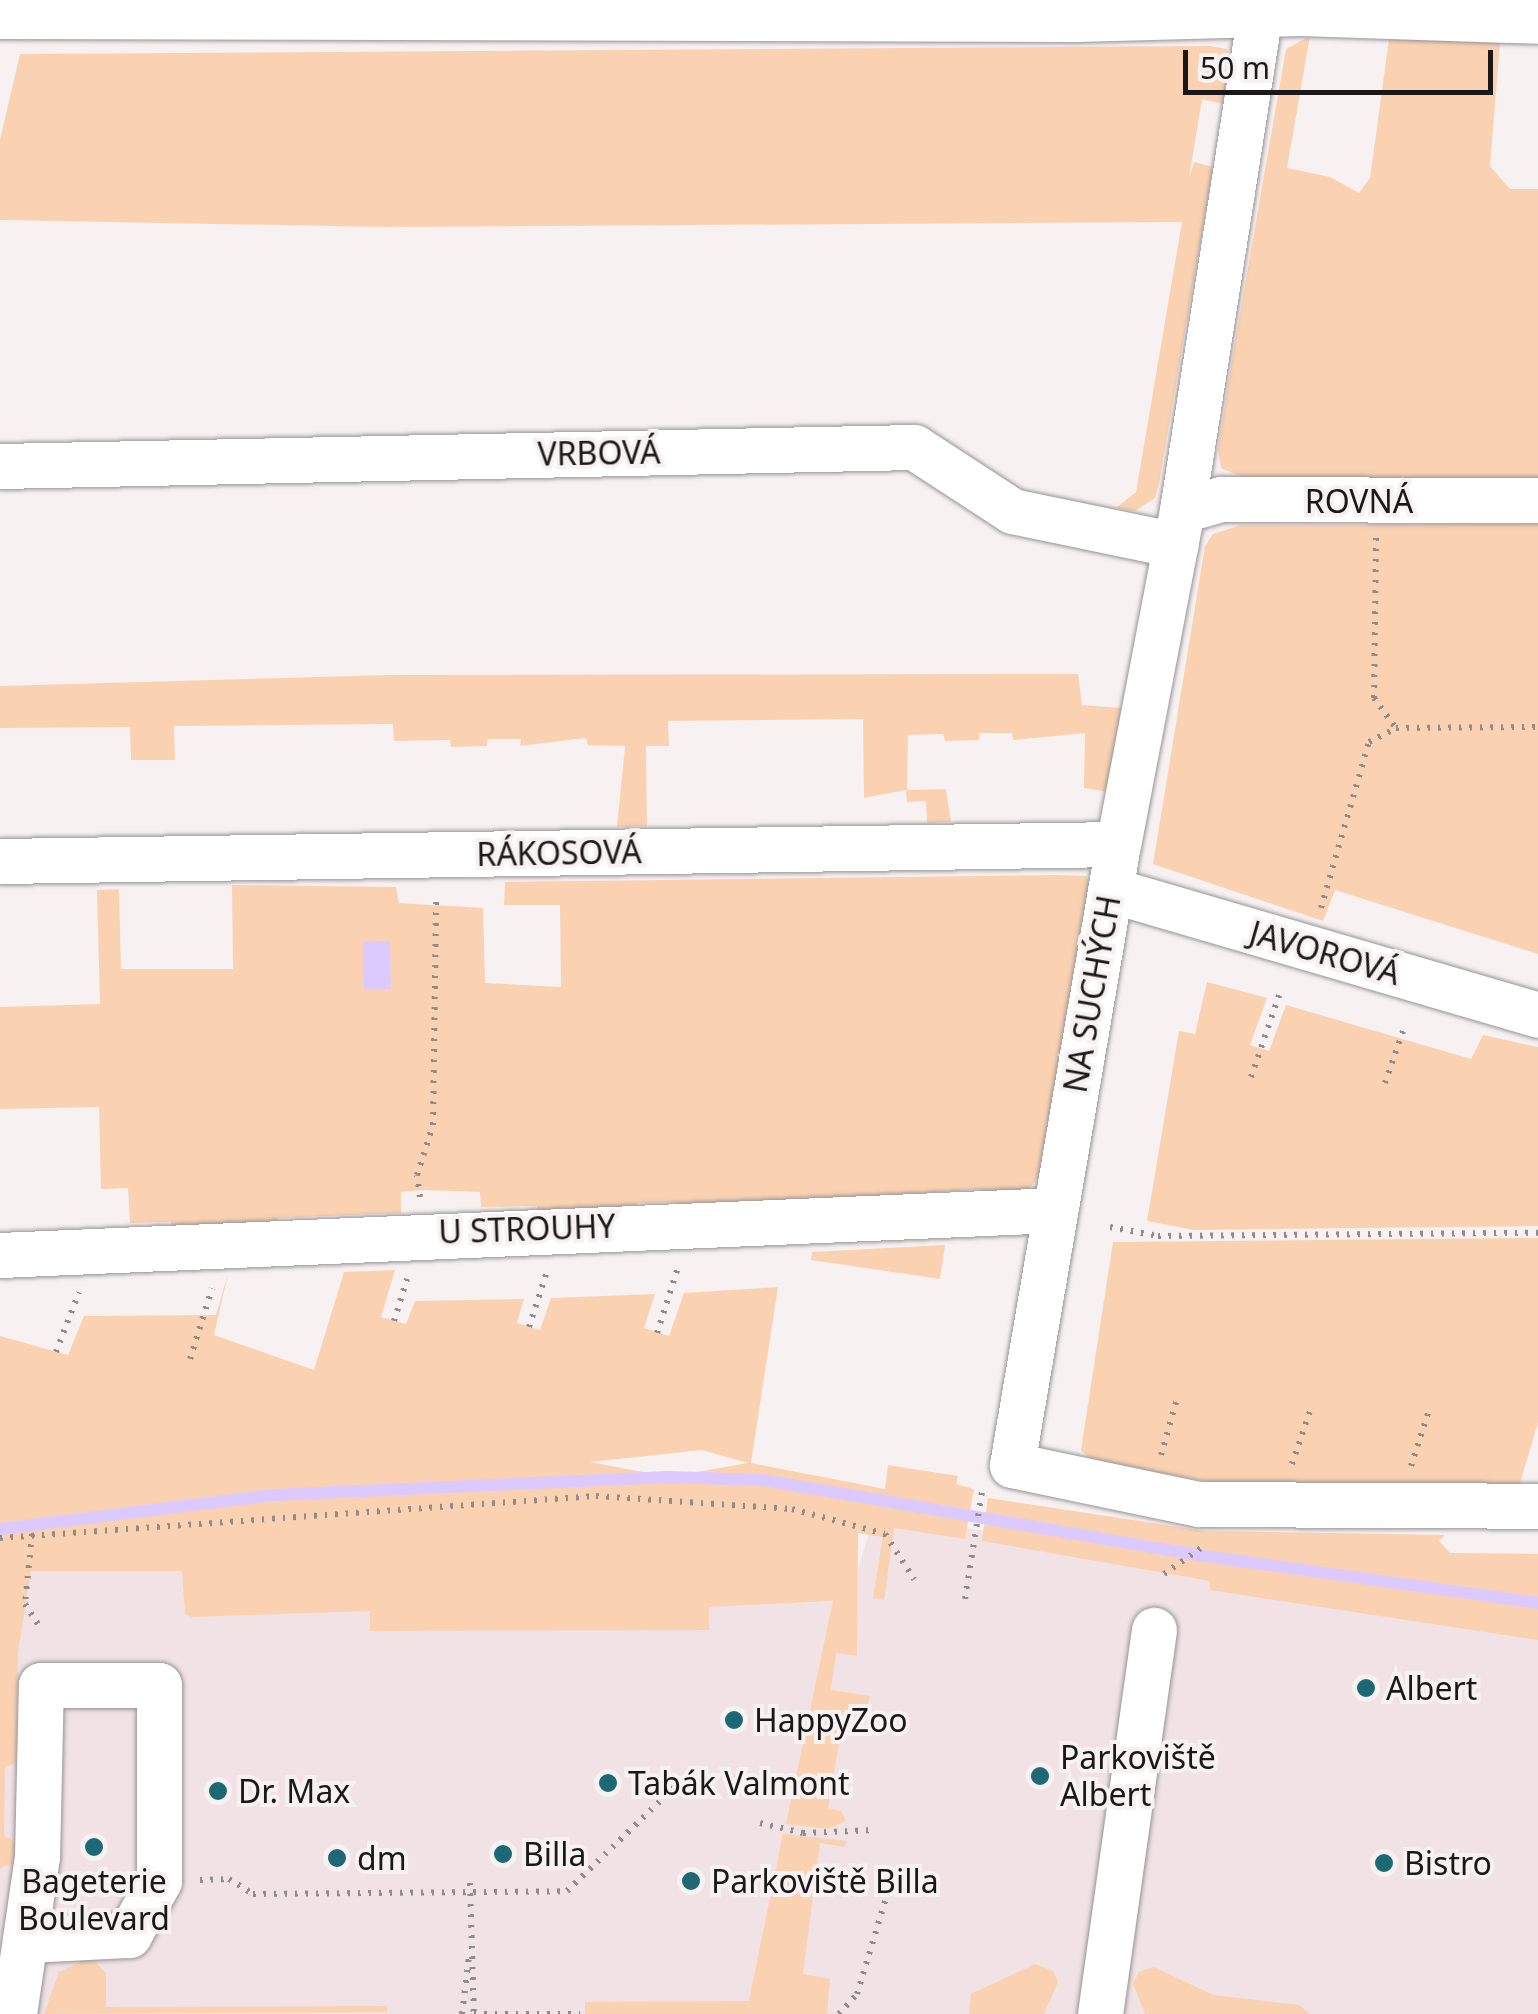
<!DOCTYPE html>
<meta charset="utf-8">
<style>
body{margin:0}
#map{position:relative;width:1538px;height:2014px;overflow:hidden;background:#f7f1f2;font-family:"Noto Sans",sans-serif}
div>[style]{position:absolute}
.built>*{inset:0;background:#f0e2e5}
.green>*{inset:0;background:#fad2b2}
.water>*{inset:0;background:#dccafe;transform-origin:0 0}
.stream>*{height:12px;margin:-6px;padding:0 6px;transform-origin:6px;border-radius:6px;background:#dccafe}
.path>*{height:6px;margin-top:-3px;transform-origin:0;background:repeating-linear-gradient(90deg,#908c8c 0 2.5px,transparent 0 10.5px)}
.roads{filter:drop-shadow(0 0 2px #989394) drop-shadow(0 0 2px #989394)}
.minor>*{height:45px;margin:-22.5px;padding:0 22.5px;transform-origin:22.5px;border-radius:22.5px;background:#fff}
.dots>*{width:28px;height:28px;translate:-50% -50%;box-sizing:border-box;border:5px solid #f7f1f2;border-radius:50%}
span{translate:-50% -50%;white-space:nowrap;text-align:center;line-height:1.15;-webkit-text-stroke:8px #f7f1f2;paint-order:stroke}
.street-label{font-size:32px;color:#1a1818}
.poi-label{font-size:32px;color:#1a1818}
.left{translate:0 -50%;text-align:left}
.scale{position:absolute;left:1183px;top:50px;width:310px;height:45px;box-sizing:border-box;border:5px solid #1a1818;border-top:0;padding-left:12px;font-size:30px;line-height:35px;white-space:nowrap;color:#1a1818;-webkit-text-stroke:8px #f7f1f2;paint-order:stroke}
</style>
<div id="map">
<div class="built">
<i style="clip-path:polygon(876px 1512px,1538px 1627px,1538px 2014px,0 2014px,0 1546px,31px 1571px,183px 1571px,185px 1614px,847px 1602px)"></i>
</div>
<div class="green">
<i style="clip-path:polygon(1310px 36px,1287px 168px,1330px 177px,1359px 193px,1370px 178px,1389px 39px,1500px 43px,1490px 166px,1510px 189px,1538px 189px,1538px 484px,1240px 485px,1240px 476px,1221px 468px,1218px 450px,1233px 354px,1286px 49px)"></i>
<i style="clip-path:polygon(1210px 46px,1227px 49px,1230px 59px,1223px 104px,1202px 99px,1189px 178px,1194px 162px,1213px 167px,1159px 484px,1155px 498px,1135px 511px,1116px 508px,1136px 492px,1182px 222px,385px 227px,0 220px,0 140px,20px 54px)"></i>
<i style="clip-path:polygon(1538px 524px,1538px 954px,1335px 890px,1323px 921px,1153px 864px,1205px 546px,1213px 534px,1241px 525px)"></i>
<i style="clip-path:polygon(1078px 674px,1082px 705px,1121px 708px,1108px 792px,1084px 788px,1085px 733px,1013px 740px,1012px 733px,979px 733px,979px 740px,945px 741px,943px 734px,908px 735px,907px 790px,946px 789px,951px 822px,927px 823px,926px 801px,907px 802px,906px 790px,864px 798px,863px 719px,668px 721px,669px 746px,646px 746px,647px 826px,617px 827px,625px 746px,588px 745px,586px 738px,520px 746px,521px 739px,487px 739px,487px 746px,451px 747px,450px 740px,394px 741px,393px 724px,174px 726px,175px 760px,131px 760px,130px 727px,0 728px,0 686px,390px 675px)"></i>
<i style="clip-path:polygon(1055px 875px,1086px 876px,1089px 883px,1044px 1169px,1026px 1193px,983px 1196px,981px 1189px,679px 1212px,677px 1202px,637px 1203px,637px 1214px,538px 1217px,537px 1206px,481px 1207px,480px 1192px,424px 1190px,401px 1192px,401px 1213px,277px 1218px,276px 1227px,172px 1231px,171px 1222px,130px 1223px,128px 1188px,101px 1189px,99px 1107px,0 1109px,0 1007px,100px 1004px,97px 890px,119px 889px,121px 969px,233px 969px,232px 885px,396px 887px,399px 903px,483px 908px,485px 983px,561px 987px,560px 905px,504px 905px,505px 882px)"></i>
<i style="clip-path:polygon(1207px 982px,1267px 998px,1250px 1045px,1269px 1051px,1286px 1005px,1471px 1059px,1483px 1035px,1538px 1047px,1538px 1226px,1194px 1230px,1147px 1221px,1179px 1031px,1195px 1034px)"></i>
<i style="clip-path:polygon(1538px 1238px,1538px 1423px,1519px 1486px,1218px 1483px,1094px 1462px,1081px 1450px,1113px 1242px)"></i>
<i style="clip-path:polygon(945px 1245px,940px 1279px,811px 1260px,812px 1252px)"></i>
<i style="clip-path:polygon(evenodd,395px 1270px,381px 1317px,406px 1324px,415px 1301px,524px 1299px,517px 1323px,540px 1330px,551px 1298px,655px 1294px,644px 1328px,669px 1336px,684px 1293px,778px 1287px,751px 1463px,885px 1489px,888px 1465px,958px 1476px,956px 1484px,974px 1489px,965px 1539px,894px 1528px,884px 1600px,873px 1598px,883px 1537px,858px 1533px,857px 1656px,836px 1653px,831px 1690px,870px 1696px,863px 1723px,843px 1720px,828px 1808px,841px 1811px,846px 1821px,828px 1829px,786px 1824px,833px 1601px,709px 1607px,709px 1630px,370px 1631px,370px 1611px,192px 1617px,185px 1614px,182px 1571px,31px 1571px,18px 1652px,17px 1761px,5px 1768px,4px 1835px,17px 1844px,14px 1863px,0 1868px,0 1336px,68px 1355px,84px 1316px,216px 1315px,228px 1274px,214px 1335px,314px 1370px,344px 1272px,395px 1270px,702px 1450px,748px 1463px,669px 1477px,590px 1462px,702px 1450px)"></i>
<i style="clip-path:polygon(988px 1498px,1205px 1531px,1445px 1535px,1439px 1541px,1450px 1553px,1538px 1554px,1538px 1640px,1210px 1590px,1210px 1581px,982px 1541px)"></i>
<i style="clip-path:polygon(783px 1834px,847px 1841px,845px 1847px,820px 1843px,803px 1974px,830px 1979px,827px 2014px,585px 2014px,585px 2002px,749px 2001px)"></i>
<i style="clip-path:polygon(90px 1957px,106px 1973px,106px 2007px,387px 2006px,387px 2012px,44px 2014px,59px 1972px)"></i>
<i style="clip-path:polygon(1035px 1964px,1053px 1971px,1058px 1982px,1044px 2014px,969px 2014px,971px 1994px)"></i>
<i style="clip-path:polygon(1154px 1967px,1213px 1995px,1299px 2005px,1310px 2014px,1145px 2014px,1133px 1984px,1139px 1972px)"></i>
</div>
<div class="water">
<i style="left:390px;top:941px;width:48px;height:27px;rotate:89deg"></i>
</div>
<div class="stream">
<i style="left:0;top:1529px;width:275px;rotate:-7.1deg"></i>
<i style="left:273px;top:1495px;width:396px;rotate:-2.6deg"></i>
<i style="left:669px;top:1477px;width:94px;rotate:1.8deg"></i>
<i style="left:763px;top:1480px;width:440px;rotate:9.8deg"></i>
<i style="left:1197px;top:1555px;width:344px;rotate:8deg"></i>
</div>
<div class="path">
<i style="left:1376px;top:538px;width:160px;rotate:90.7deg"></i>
<i style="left:1374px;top:698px;width:37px;rotate:54deg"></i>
<i style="left:1396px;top:728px;width:142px;rotate:-0.4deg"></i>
<i style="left:1321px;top:908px;width:173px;rotate:-73.9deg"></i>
<i style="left:1369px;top:742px;width:30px;rotate:-27deg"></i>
<i style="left:1251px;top:1077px;width:89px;rotate:-71deg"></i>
<i style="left:1385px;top:1083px;width:55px;rotate:-70.9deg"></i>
<i style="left:420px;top:1197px;width:22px;rotate:-98deg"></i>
<i style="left:417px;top:1175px;width:52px;rotate:-72.3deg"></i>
<i style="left:433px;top:1125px;width:228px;rotate:-89.2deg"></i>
<i style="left:1110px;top:1227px;width:49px;rotate:10.6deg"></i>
<i style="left:1158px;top:1236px;width:380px;rotate:-0.5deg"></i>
<i style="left:394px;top:1321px;width:44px;rotate:-72.8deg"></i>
<i style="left:529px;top:1327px;width:59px;rotate:-72.2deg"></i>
<i style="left:657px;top:1333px;width:69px;rotate:-72.3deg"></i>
<i style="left:56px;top:1352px;width:64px;rotate:-69deg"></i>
<i style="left:190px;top:1359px;width:74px;rotate:-72.8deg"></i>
<i style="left:1161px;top:1455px;width:58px;rotate:-74.1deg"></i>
<i style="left:1292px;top:1464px;width:59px;rotate:-71.3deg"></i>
<i style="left:1411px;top:1466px;width:59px;rotate:-72.2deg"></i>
<i style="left:32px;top:1534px;width:70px;rotate:95.7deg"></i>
<i style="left:25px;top:1604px;width:31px;rotate:57deg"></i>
<i style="left:0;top:1538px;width:597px;rotate:-4.03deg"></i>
<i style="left:596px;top:1496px;width:196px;rotate:3.8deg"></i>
<i style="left:792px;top:1509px;width:96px;rotate:15deg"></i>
<i style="left:885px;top:1534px;width:54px;rotate:57.2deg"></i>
<i style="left:1164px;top:1574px;width:49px;rotate:-35deg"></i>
<i style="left:965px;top:1599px;width:108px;rotate:-81deg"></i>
<i style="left:760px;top:1823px;width:44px;rotate:13.1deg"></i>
<i style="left:803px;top:1833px;width:72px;rotate:-2.4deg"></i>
<i style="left:78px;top:1878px;width:34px;rotate:5deg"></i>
<i style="left:200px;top:1880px;width:29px;rotate:-2deg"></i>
<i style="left:229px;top:1879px;width:28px;rotate:32deg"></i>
<i style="left:253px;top:1894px;width:314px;rotate:-0.5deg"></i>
<i style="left:567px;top:1891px;width:160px;rotate:-44deg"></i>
<i style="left:682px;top:1780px;width:97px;rotate:-1.8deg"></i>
<i style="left:470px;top:1883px;width:131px;rotate:88.3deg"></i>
<i style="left:474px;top:2014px;width:106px"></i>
<i style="left:462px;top:2014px;width:58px;rotate:-83.1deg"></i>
<i style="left:839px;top:2014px;width:27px;rotate:-48deg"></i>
<i style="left:857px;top:1994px;width:135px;rotate:-73.2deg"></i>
</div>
<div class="roads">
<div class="minor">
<i style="left:1262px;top:0;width:516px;rotate:98.91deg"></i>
<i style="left:1182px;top:510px;width:340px;rotate:100.8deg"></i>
<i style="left:1118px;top:844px;width:630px;rotate:99.69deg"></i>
<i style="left:1012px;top:1465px;width:191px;rotate:11.8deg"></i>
<i style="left:1199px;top:1504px;width:339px;rotate:0.3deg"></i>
<i style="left:0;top:16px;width:1076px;rotate:0.16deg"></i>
<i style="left:1076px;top:19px;width:225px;rotate:-1.5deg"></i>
<i style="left:1301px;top:13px;width:237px;rotate:1.9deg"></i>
<i style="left:0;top:466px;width:914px;rotate:-1.19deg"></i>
<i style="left:914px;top:447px;width:117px;rotate:33.1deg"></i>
<i style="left:1012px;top:511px;width:167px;rotate:11.7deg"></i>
<i style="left:1182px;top:510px;width:41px;rotate:-15.8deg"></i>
<i style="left:1221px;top:499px;width:317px;rotate:0.2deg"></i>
<i style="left:0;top:861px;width:1118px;rotate:-0.87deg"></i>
<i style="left:1111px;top:890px;width:445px;rotate:16.3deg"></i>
<i style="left:0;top:1255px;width:1055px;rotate:-2.44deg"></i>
<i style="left:14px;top:2014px;width:159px;rotate:-81.7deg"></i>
<i style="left:37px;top:1857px;width:172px;rotate:-88.7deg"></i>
<i style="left:41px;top:1685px;width:118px"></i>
<i style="left:159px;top:1685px;width:196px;rotate:90deg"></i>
<i style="left:159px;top:1881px;width:62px;rotate:119.1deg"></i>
<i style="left:129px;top:1935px;width:104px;rotate:177.2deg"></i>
<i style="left:1100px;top:2014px;width:388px;rotate:-82deg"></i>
</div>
</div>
<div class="dots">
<i style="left:1366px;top:1688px;background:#1e6873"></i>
<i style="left:734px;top:1720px;background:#1e6873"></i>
<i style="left:1040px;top:1776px;background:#1e6873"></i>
<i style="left:608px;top:1783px;background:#1e6873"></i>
<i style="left:218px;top:1791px;background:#1e6873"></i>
<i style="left:94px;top:1847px;background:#1e6873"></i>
<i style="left:503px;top:1854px;background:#1e6873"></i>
<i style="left:337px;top:1858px;background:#1e6873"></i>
<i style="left:1384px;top:1863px;background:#1e6873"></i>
<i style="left:691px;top:1881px;background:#1e6873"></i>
</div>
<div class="street-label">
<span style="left:599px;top:453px;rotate:-1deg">VRBOVÁ</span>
<span style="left:1359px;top:501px">ROVNÁ</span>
<span style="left:559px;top:853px;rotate:-1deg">RÁKOSOVÁ</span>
<span style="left:1325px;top:953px;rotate:16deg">JAVOROVÁ</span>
<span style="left:1092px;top:994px;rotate:-80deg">NA SUCHÝCH</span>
<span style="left:527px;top:1229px;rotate:-2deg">U STROUHY</span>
</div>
<div class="poi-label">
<span class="left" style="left:1386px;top:1688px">Albert</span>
<span class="left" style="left:754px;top:1720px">HappyZoo</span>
<span class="left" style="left:1060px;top:1776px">Parkoviště<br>Albert</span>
<span class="left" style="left:628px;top:1783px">Tabák Valmont</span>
<span class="left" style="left:238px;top:1791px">Dr. Max</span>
<span class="left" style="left:523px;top:1854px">Billa</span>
<span class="left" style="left:357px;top:1858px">dm</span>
<span class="left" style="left:1404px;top:1863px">Bistro</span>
<span class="left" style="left:711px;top:1881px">Parkoviště Billa</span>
<span style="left:94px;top:1900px">Bageterie<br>Boulevard</span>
</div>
<div class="scale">50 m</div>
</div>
